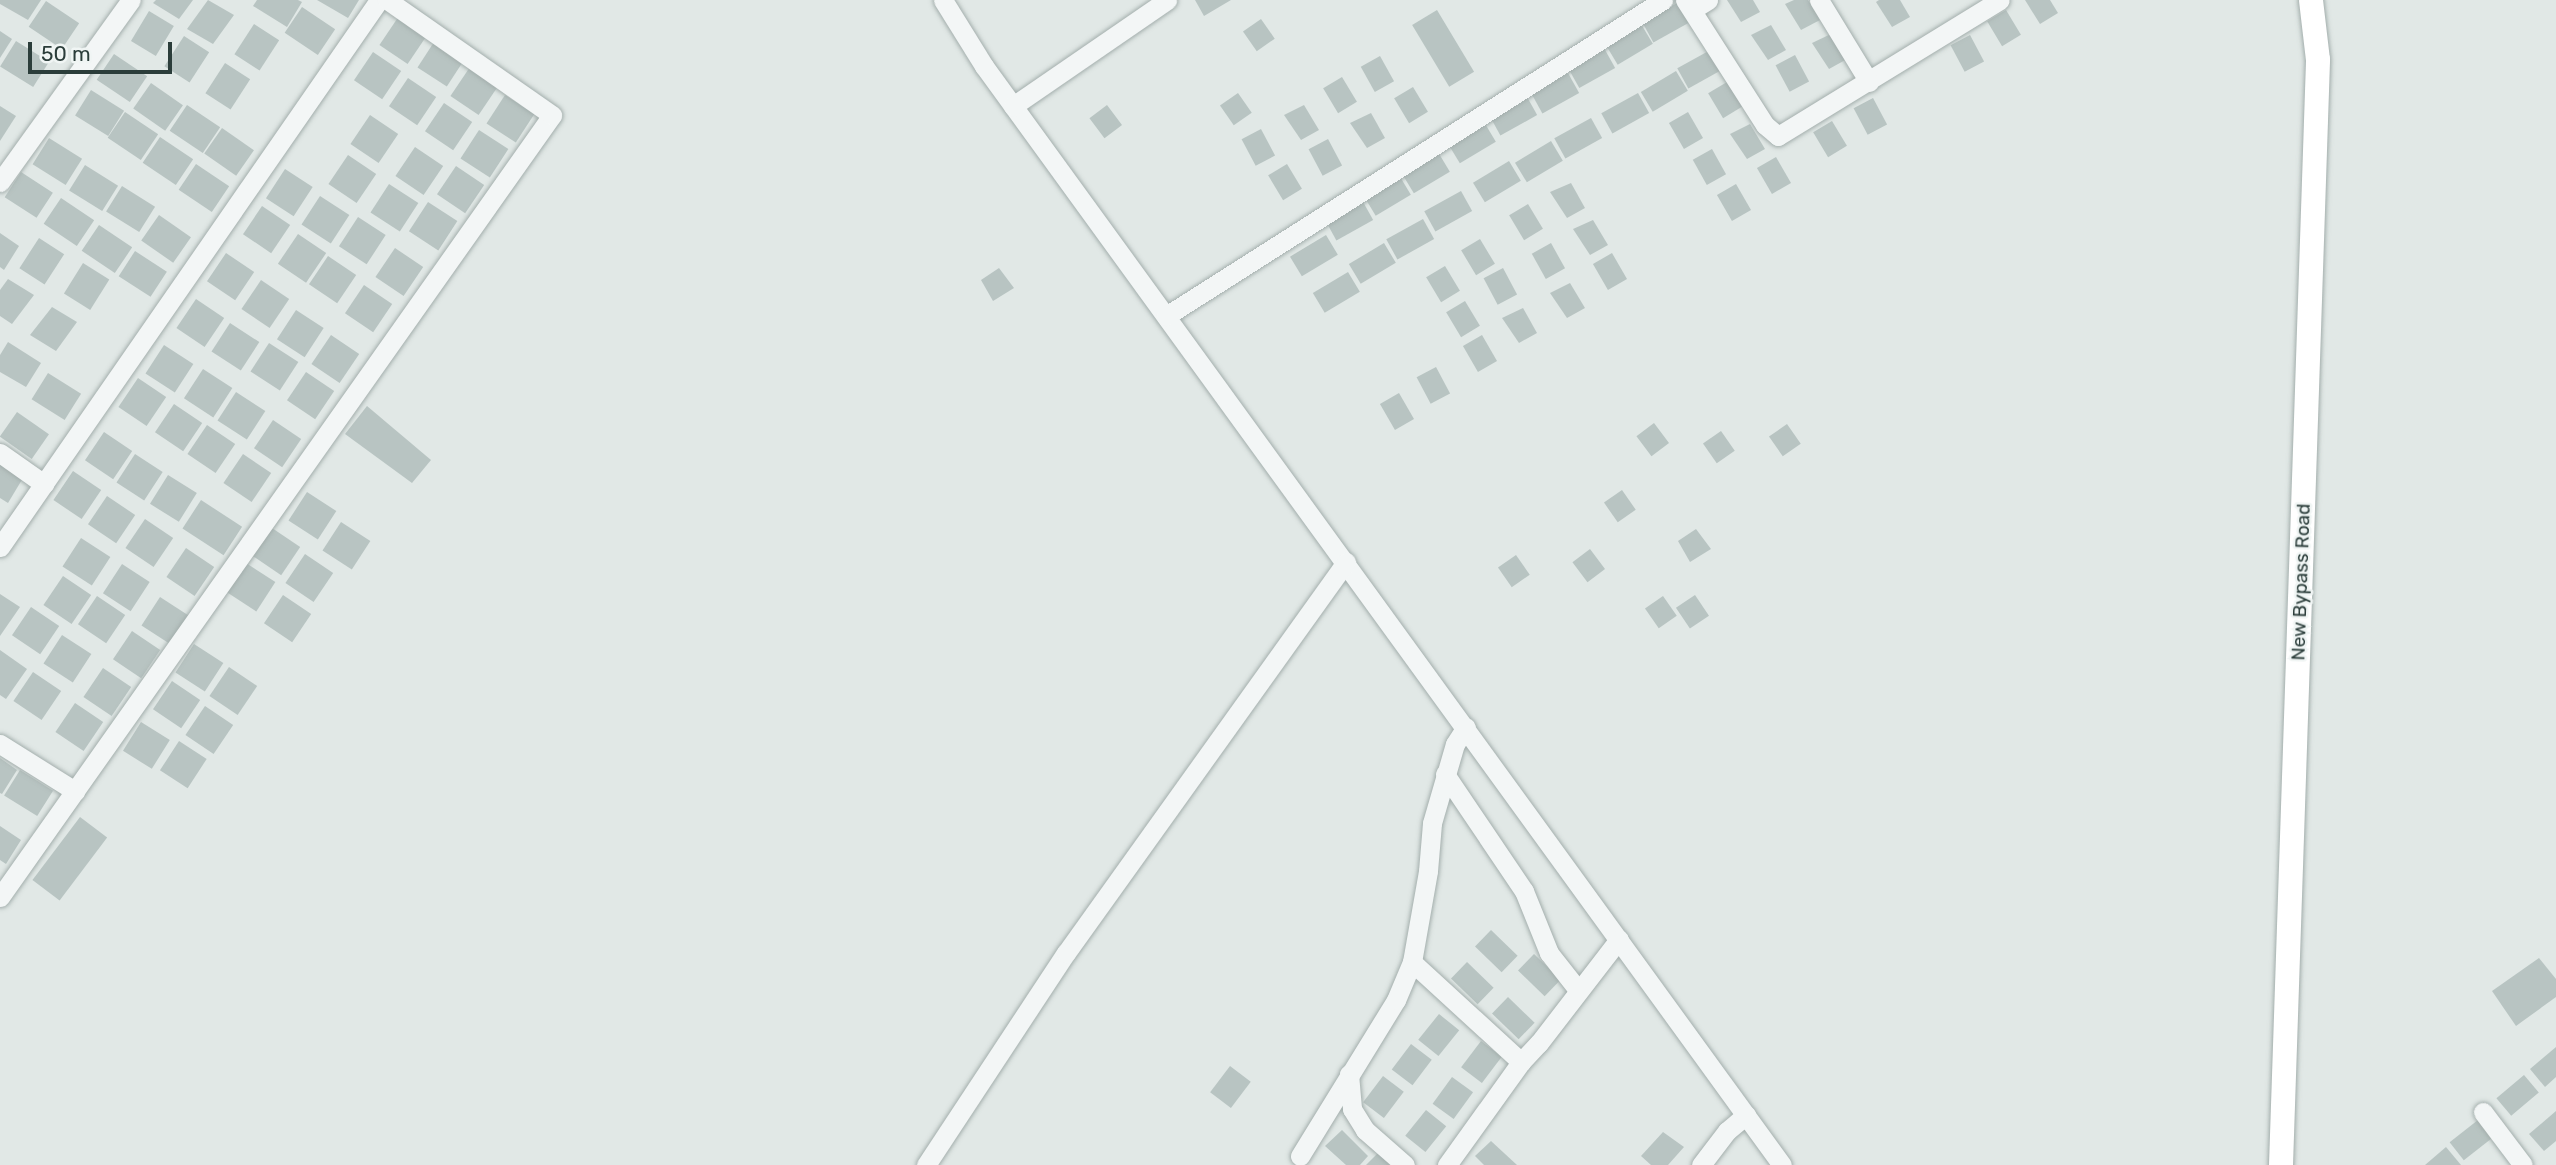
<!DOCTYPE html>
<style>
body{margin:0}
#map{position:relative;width:2556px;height:1165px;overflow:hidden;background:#e1e8e6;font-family:Rubik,sans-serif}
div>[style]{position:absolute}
.building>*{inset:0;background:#b8c4c2;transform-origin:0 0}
.roads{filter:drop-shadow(0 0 2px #a3aeac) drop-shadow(0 0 2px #a3aeac)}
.minor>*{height:19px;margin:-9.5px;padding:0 9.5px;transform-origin:9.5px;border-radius:9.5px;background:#f3f6f6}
.major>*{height:24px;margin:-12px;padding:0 12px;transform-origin:12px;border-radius:12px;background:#fff}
span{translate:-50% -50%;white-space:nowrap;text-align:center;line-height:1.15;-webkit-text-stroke:5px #f0f5f4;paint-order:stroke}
.street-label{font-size:19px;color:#2b3d3a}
.scale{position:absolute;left:28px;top:42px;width:144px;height:32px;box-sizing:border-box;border:4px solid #2b3d3a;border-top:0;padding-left:9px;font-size:21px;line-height:24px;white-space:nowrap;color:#2b3d3a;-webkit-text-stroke:5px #f0f5f4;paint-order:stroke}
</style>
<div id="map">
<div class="building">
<i style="clip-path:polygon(0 0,41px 0,28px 20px,0 4px)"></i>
<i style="clip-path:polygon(156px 0,193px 0,179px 19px,153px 3px)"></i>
<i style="clip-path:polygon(208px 0,234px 15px,213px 44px,187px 29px)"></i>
<i style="clip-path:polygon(257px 0,298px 0,302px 2px,287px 27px,253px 6px)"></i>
<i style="clip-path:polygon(317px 0,359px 0,348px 18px)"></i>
<i style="clip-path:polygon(1195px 0,1231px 0,1204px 16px)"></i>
<i style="clip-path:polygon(1727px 0,1753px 0,1760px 12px,1741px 22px)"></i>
<i style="clip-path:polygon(1794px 0,1808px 0,1820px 20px,1801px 30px,1785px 4px)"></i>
<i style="clip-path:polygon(1879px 0,1900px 0,1910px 17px,1892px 27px,1876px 2px)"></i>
<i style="clip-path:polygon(2025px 0,2050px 0,2058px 13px,2040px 24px)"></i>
<i style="left:46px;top:1px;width:40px;height:31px;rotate:34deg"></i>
<i style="left:1679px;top:2px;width:23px;height:42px;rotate:61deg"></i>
<i style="left:302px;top:7px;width:40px;height:31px;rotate:34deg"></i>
<i style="left:1437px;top:10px;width:72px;height:29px;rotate:59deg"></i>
<i style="left:2006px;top:10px;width:29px;height:22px;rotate:59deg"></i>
<i style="left:149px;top:11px;width:29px;height:35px;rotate:31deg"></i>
<i style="left:399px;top:16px;width:34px;height:35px;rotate:34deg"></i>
<i style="left:1261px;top:19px;width:24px;height:22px;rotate:55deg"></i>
<i style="left:254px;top:24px;width:30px;height:36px;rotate:33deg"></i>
<i style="left:1641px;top:24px;width:23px;height:41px;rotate:59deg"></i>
<i style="clip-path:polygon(1771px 25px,1786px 50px,1768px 60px,1751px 35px)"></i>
<i style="clip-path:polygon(0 31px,12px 39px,0 58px)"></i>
<i style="clip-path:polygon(1833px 33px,1847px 59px,1829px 69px,1812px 43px)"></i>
<i style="left:1970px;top:35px;width:30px;height:22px;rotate:62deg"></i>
<i style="left:184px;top:36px;width:30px;height:36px;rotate:33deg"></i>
<i style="left:436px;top:39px;width:35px;height:34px;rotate:33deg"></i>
<i style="left:16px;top:41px;width:39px;height:30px;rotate:32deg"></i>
<i style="left:1604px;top:48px;width:23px;height:41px;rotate:61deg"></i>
<i style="left:1714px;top:48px;width:23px;height:42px;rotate:61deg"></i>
<i style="left:373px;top:52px;width:34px;height:34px;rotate:34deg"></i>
<i style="left:114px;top:54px;width:40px;height:31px;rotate:34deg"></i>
<i style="left:1795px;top:55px;width:30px;height:22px;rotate:62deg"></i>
<i style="left:1380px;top:56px;width:29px;height:22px;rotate:61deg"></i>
<i style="left:225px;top:63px;width:30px;height:36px;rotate:33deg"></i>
<i style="left:470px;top:67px;width:34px;height:35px;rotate:34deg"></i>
<i style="left:1676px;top:71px;width:23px;height:41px;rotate:59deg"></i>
<i style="left:1568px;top:73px;width:23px;height:42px;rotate:61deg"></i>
<i style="left:1342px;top:77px;width:29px;height:22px;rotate:59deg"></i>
<i style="left:408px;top:78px;width:34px;height:34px;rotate:34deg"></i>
<i style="left:1727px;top:82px;width:29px;height:22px;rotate:59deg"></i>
<i style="left:151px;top:83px;width:39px;height:31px;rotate:35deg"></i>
<i style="left:1413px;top:87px;width:29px;height:22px;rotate:59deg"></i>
<i style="left:91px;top:90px;width:39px;height:30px;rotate:32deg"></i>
<i style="left:1238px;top:93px;width:24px;height:22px;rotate:55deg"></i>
<i style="left:1638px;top:93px;width:23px;height:42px;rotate:61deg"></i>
<i style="left:505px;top:95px;width:35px;height:34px;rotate:33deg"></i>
<i style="left:1526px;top:95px;width:23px;height:42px;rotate:61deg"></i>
<i style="left:1873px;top:98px;width:30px;height:22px;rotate:62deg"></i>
<i style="left:444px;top:103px;width:34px;height:34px;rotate:34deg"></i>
<i style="left:187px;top:105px;width:40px;height:31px;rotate:34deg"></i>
<i style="left:1107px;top:105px;width:25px;height:22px;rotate:53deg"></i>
<i style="clip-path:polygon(1304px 105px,1319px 130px,1301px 140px,1284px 115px)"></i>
<i style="clip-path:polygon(0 106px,16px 116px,0 141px)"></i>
<i style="left:125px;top:112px;width:40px;height:31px;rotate:34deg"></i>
<i style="left:1688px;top:112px;width:30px;height:22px;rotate:60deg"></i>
<i style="clip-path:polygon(1371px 113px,1385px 138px,1367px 148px,1350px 123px)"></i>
<i style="left:370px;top:115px;width:34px;height:35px;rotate:34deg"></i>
<i style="left:1591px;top:118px;width:23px;height:42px;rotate:61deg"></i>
<i style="left:1832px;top:121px;width:29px;height:22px;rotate:59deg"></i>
<i style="left:1484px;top:122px;width:23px;height:42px;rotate:59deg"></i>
<i style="clip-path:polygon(1750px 124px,1765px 149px,1747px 159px,1730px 134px)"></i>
<i style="left:222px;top:128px;width:39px;height:31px;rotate:35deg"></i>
<i style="left:1261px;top:129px;width:30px;height:22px;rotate:62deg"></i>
<i style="left:479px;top:130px;width:35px;height:34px;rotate:33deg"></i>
<i style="left:160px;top:137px;width:40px;height:31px;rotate:34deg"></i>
<i style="left:49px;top:138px;width:39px;height:31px;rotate:32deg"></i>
<i style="left:1328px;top:139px;width:30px;height:22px;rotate:62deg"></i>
<i style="left:1551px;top:141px;width:23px;height:42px;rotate:59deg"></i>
<i style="left:415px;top:147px;width:34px;height:35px;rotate:34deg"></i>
<i style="left:1712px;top:149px;width:29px;height:22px;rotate:61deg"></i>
<i style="left:1438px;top:152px;width:23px;height:42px;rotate:59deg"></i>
<i style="left:348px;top:155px;width:34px;height:35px;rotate:34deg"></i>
<i style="left:1776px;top:157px;width:30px;height:22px;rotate:60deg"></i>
<i style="left:1509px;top:161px;width:23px;height:42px;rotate:59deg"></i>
<i style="left:196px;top:164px;width:40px;height:31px;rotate:34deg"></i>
<i style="left:1287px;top:164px;width:29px;height:22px;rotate:59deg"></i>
<i style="left:85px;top:165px;width:39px;height:30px;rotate:32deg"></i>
<i style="left:456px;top:166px;width:34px;height:34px;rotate:34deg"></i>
<i style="left:285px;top:169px;width:33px;height:35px;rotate:33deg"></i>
<i style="left:21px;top:172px;width:38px;height:30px;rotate:33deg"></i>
<i style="left:1399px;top:175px;width:23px;height:41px;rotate:59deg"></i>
<i style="clip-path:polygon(1571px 183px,1585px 208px,1567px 218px,1550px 192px)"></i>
<i style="left:389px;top:184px;width:35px;height:34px;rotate:33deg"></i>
<i style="left:1736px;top:184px;width:30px;height:22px;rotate:60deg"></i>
<i style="left:122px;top:186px;width:39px;height:30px;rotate:32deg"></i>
<i style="left:1461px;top:191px;width:23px;height:42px;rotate:61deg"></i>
<i style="left:320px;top:196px;width:35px;height:34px;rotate:33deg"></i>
<i style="left:61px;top:198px;width:40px;height:31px;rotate:34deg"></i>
<i style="left:1362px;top:200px;width:23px;height:42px;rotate:61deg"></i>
<i style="left:428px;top:202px;width:35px;height:35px;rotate:33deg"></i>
<i style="left:1528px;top:204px;width:29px;height:22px;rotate:59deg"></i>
<i style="left:262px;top:206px;width:34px;height:34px;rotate:34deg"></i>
<i style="left:159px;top:215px;width:39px;height:31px;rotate:35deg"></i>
<i style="left:358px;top:217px;width:33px;height:35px;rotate:33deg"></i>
<i style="left:1423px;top:219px;width:23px;height:42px;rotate:61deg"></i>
<i style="clip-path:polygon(1593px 220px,1608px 245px,1590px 255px,1573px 229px)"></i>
<i style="left:99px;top:225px;width:40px;height:31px;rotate:34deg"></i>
<i style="clip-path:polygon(0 233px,19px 246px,4px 270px,0 267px)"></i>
<i style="left:298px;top:234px;width:34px;height:36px;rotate:34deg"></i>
<i style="left:1326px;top:235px;width:23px;height:42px;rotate:59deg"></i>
<i style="left:39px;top:238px;width:30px;height:36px;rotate:33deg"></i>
<i style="left:1480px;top:239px;width:29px;height:22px;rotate:59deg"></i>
<i style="left:1384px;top:243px;width:23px;height:41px;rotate:59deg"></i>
<i style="left:1551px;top:243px;width:29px;height:22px;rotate:61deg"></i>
<i style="left:395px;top:248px;width:34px;height:35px;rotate:34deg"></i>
<i style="left:135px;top:251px;width:38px;height:30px;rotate:33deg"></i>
<i style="left:226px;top:253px;width:34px;height:34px;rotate:34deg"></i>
<i style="left:1612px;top:253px;width:30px;height:22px;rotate:60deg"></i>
<i style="left:328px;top:256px;width:34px;height:34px;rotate:34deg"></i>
<i style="left:83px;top:263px;width:31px;height:36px;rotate:32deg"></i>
<i style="left:1445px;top:266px;width:29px;height:22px;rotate:59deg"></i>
<i style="clip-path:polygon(999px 268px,1014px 288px,993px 301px,981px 280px)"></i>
<i style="left:1503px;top:268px;width:30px;height:22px;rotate:62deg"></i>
<i style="left:1348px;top:272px;width:23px;height:41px;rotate:59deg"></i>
<i style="clip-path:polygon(8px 279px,34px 295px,12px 324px,0 316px,0 290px)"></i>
<i style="left:261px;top:280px;width:34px;height:35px;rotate:34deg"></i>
<i style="clip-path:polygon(1570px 283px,1585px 308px,1567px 318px,1550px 293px)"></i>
<i style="left:364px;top:285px;width:34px;height:34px;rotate:34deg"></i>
<i style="left:196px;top:299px;width:34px;height:35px;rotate:34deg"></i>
<i style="left:1465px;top:301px;width:29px;height:22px;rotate:59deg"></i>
<i style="clip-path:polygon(52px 307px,77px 322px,56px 351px,30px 335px)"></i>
<i style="clip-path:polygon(1523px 308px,1537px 333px,1519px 343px,1502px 318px)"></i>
<i style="left:296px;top:310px;width:33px;height:35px;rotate:33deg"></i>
<i style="left:230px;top:323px;width:35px;height:34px;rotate:33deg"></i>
<i style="left:331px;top:335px;width:34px;height:35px;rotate:34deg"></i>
<i style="left:1482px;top:335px;width:30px;height:22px;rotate:60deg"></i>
<i style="clip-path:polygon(8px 342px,41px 363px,26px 387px,0 372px,0 355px)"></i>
<i style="left:269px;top:343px;width:35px;height:34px;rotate:33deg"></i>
<i style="left:164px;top:345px;width:35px;height:34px;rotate:33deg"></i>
<i style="left:1436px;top:367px;width:30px;height:22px;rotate:62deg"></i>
<i style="left:203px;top:369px;width:35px;height:35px;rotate:33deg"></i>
<i style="left:306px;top:372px;width:34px;height:34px;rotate:34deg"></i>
<i style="left:48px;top:373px;width:39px;height:31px;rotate:32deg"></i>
<i style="left:138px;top:378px;width:34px;height:35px;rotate:34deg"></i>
<i style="left:236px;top:392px;width:35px;height:34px;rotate:33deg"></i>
<i style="left:1399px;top:393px;width:30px;height:22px;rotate:60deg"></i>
<i style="left:174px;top:404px;width:34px;height:34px;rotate:34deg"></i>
<i style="clip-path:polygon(367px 406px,431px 460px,412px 483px,345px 434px)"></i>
<i style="left:17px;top:412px;width:39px;height:30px;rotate:35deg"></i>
<i style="left:273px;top:420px;width:34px;height:34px;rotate:34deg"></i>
<i style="left:1654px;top:423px;width:25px;height:22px;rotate:53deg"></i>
<i style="left:1787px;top:424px;width:24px;height:22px;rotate:55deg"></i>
<i style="left:207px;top:425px;width:34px;height:35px;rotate:34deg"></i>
<i style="left:1721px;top:431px;width:24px;height:22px;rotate:55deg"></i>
<i style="left:104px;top:432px;width:34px;height:34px;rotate:34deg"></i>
<i style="left:135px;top:454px;width:33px;height:34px;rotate:33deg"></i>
<i style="left:243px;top:454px;width:34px;height:35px;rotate:34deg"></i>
<i style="clip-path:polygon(0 463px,23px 478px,8px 503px,0 498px)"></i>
<i style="left:73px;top:471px;width:34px;height:35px;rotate:34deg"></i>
<i style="left:168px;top:475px;width:34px;height:34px;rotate:32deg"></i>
<i style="left:1622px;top:490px;width:24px;height:22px;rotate:55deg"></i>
<i style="left:307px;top:492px;width:35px;height:34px;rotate:33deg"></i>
<i style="left:107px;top:496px;width:34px;height:34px;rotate:34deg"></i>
<i style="left:201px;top:500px;width:49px;height:34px;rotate:33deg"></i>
<i style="left:145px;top:519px;width:34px;height:35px;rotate:34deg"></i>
<i style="left:341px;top:522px;width:35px;height:34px;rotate:33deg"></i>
<i style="left:272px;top:528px;width:34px;height:34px;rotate:34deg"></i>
<i style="clip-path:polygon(1696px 529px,1711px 549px,1690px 562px,1678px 541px)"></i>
<i style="left:81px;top:538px;width:35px;height:34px;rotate:33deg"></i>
<i style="left:186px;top:548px;width:34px;height:35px;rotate:34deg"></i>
<i style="left:1590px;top:549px;width:25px;height:22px;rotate:53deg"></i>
<i style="left:305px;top:554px;width:34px;height:35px;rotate:34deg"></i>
<i style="left:1516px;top:555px;width:24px;height:22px;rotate:55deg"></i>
<i style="left:246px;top:563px;width:35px;height:35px;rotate:33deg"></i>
<i style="left:122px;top:564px;width:33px;height:35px;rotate:33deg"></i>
<i style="left:63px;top:576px;width:34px;height:35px;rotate:34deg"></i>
<i style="clip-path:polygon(0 594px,20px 607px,0 636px)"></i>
<i style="left:283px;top:595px;width:34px;height:34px;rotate:34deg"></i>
<i style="left:1695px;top:595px;width:25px;height:23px;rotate:56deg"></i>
<i style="left:97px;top:596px;width:34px;height:34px;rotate:34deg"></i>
<i style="left:1663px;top:596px;width:24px;height:22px;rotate:55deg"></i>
<i style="left:160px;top:597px;width:35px;height:34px;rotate:33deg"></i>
<i style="left:31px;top:607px;width:34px;height:34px;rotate:34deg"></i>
<i style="left:132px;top:631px;width:34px;height:34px;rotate:34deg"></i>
<i style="left:62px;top:635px;width:35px;height:34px;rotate:33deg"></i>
<i style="left:194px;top:644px;width:35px;height:34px;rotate:33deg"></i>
<i style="clip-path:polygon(0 650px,27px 669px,6px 699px,0 695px)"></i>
<i style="left:229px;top:667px;width:34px;height:35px;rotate:34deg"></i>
<i style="left:103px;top:668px;width:34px;height:35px;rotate:34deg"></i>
<i style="left:33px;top:672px;width:34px;height:35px;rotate:34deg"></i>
<i style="left:172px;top:681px;width:34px;height:34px;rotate:34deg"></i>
<i style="left:75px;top:703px;width:34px;height:35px;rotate:34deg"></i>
<i style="left:205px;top:706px;width:34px;height:35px;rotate:34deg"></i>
<i style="left:141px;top:722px;width:34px;height:34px;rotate:32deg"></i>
<i style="left:179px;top:741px;width:33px;height:35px;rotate:33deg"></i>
<i style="clip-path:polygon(0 758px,17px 770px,2px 794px,0 793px)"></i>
<i style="left:20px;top:770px;width:39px;height:30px;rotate:32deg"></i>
<i style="left:80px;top:817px;width:34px;height:79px;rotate:37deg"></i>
<i style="clip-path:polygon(0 826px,21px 840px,6px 864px,0 860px)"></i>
<i style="left:1491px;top:930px;width:37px;height:23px;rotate:44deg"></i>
<i style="left:1534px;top:954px;width:37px;height:23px;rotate:44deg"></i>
<i style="clip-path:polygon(2539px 958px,2556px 979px,2556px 997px,2516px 1026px,2492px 991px)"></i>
<i style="left:1467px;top:962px;width:37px;height:23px;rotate:44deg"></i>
<i style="left:1508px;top:997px;width:37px;height:23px;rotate:44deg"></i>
<i style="left:1439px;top:1014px;width:26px;height:33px;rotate:39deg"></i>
<i style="left:1481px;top:1041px;width:26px;height:33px;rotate:37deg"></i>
<i style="left:1411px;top:1044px;width:26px;height:32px;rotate:37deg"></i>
<i style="clip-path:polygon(2556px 1047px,2556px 1077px,2545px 1087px,2530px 1069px)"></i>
<i style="left:1230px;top:1066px;width:26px;height:33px;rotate:37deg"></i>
<i style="left:2524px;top:1075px;width:23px;height:36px;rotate:50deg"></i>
<i style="left:1383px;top:1076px;width:26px;height:33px;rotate:37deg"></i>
<i style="left:1452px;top:1077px;width:26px;height:33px;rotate:36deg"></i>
<i style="left:1426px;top:1110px;width:26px;height:33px;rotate:39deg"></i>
<i style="clip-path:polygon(2556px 1111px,2556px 1141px,2544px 1151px,2529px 1134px)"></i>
<i style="left:2478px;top:1120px;width:23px;height:36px;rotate:52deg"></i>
<i style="clip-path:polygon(1342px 1130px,1368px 1156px,1360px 1165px,1346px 1165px,1325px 1146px)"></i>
<i style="clip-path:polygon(1663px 1132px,1684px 1147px,1668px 1165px,1651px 1165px,1641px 1156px)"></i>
<i style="clip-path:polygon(1491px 1141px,1517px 1165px,1484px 1165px,1475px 1156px)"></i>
<i style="clip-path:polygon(2446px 1147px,2461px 1165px,2425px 1165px)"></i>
<i style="clip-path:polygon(1379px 1152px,1393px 1165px,1366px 1165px)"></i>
</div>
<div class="roads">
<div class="minor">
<i style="left:943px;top:0;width:78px;rotate:58.2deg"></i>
<i style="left:984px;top:66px;width:1358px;rotate:54.02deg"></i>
<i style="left:1685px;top:0;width:148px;rotate:57.4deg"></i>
<i style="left:1765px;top:125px;width:17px;rotate:40deg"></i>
<i style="left:1778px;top:136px;width:260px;rotate:-31.5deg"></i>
<i style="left:1819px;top:0;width:96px;rotate:58.6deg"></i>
<i style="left:1692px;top:10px;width:19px;rotate:-32deg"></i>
<i style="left:1013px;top:106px;width:187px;rotate:-34.5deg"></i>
<i style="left:0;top:182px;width:224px;rotate:-54.3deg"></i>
<i style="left:1166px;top:316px;width:589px;rotate:-32.45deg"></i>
<i style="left:0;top:453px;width:54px;rotate:35.2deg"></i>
<i style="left:0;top:547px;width:665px;rotate:-55.28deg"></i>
<i style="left:0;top:744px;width:89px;rotate:32.1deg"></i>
<i style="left:1445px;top:774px;width:141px;rotate:56deg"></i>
<i style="left:1524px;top:891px;width:67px;rotate:68deg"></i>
<i style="left:1549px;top:953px;width:47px;rotate:51.9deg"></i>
<i style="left:0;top:897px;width:957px;rotate:-54.78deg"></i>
<i style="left:552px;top:115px;width:201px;rotate:-145.1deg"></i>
<i style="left:1412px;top:962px;width:148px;rotate:42.5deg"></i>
<i style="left:1349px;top:1074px;width:35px;rotate:85deg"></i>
<i style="left:1352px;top:1109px;width:25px;rotate:58deg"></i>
<i style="left:1365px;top:1130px;width:53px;rotate:41.2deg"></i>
<i style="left:2483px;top:1112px;width:66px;rotate:53deg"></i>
<i style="left:1300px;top:1156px;width:183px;rotate:-58.4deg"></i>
<i style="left:1396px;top:1000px;width:41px;rotate:-67.2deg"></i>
<i style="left:1412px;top:962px;width:92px;rotate:-80deg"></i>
<i style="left:1428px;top:871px;width:48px;rotate:-85.2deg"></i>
<i style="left:1432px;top:823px;width:82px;rotate:-73.8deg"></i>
<i style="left:1455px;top:744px;width:20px;rotate:-57deg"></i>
<i style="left:926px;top:1165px;width:254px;rotate:-56.6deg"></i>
<i style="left:1066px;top:953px;width:481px;rotate:-54.4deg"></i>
<i style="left:1447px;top:1165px;width:127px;rotate:-54.3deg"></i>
<i style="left:1521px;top:1062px;width:26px;rotate:-47deg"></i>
<i style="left:1539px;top:1043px;width:131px;rotate:-52.4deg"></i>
<i style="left:1701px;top:1165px;width:43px;rotate:-52.6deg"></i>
<i style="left:1727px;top:1131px;width:25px;rotate:-40deg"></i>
</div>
<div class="major">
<i style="left:2281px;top:1165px;width:1106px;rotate:-88.08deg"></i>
<i style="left:2318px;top:60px;width:60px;rotate:-96.7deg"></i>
</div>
</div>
<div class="street-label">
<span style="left:2301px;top:582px;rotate:-88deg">New Bypass Road</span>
</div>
<div class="scale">50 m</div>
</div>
